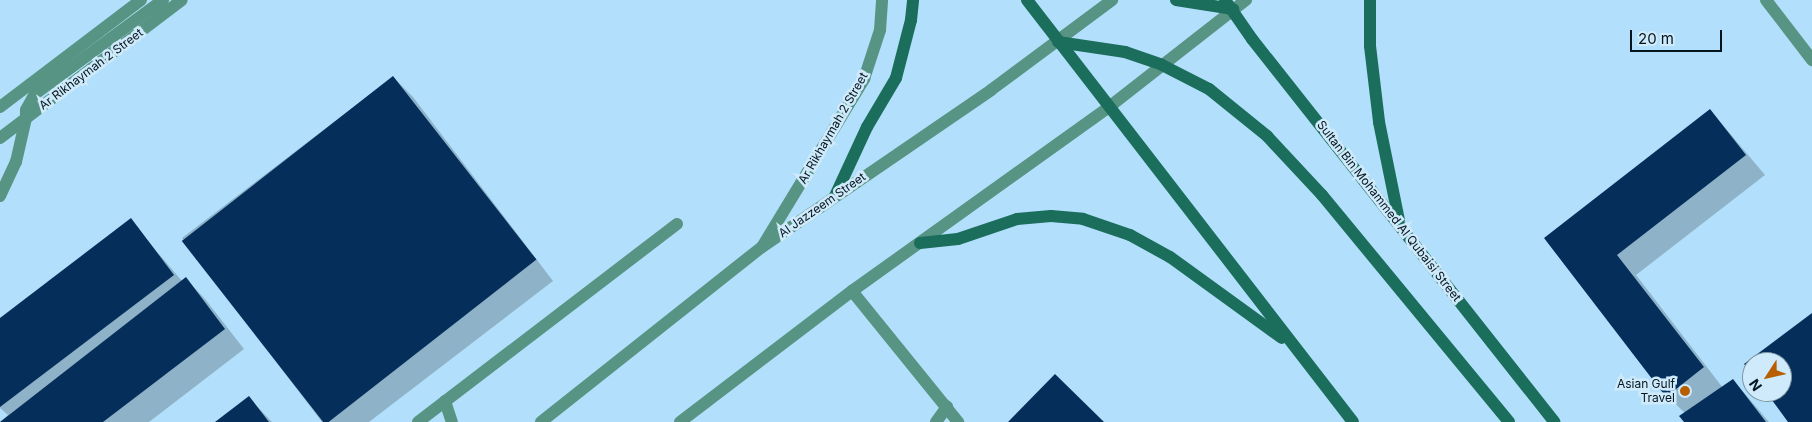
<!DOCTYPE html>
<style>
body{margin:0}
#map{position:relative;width:1812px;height:422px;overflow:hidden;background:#b2dffb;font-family:Inter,sans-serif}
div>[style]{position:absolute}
.shadow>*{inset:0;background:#0003}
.building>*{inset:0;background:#052e5a;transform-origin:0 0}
.service>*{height:12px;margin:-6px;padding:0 6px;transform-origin:6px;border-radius:6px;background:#579483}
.minor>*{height:12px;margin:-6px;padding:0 6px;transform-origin:6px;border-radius:6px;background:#579483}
.tertiary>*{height:12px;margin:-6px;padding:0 6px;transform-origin:6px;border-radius:6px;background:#579483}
.secondary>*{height:12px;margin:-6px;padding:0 6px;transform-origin:6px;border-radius:6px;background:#1b6e5c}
.dots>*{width:14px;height:14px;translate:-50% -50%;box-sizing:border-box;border:2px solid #cfeafa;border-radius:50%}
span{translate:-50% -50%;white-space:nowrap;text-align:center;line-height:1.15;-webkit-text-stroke:5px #cfeafa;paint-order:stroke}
.street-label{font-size:12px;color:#04151e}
.poi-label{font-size:12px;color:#04151e}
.right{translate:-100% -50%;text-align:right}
.north{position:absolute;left:1742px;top:352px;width:50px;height:50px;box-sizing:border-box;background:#cfeafa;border:1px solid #7e95a2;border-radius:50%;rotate:235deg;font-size:14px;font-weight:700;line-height:20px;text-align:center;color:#04151e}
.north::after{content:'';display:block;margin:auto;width:18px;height:22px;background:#b95e00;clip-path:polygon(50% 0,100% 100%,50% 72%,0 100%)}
.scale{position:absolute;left:1630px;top:30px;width:92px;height:22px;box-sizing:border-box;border:2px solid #04151e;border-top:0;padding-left:6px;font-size:15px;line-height:18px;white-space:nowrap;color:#04151e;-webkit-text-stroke:4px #cfeafa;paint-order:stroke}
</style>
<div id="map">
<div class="shadow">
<i style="clip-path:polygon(393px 77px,413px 97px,553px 281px,369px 422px,322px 422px,182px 238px)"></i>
<i style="clip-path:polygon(1710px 110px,1765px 175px,1636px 275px,1723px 388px,1733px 380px,1769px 422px,1685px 422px,1685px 413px,1667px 396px,1545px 239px)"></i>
<i style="clip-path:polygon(130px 220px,182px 281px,186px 279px,205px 299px,244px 349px,149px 422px,0 422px,8px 415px,0 408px,0 319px)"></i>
<i style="clip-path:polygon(249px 398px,272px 422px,217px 422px)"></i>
</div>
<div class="building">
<i style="left:393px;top:76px;width:233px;height:268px;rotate:52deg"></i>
<i style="clip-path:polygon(1710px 109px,1746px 155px,1617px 255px,1704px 367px,1666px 397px,1544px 238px)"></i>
<i style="clip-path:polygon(131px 218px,174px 275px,0 407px,0 318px)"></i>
<i style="clip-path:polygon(186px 277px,225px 329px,103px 422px,0 422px)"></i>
<i style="clip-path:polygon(1812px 313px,1812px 422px,1788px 422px,1766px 392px,1782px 392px,1782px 362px,1752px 362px,1752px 374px,1744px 364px)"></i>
<i style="clip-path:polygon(1055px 374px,1104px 422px,1008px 422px)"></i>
<i style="clip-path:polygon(1733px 379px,1766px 422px,1684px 422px,1679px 416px)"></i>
<i style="clip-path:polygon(249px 396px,269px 422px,215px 422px)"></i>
</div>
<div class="service">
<i style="left:0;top:196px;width:38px;rotate:-65deg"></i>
<i style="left:16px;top:162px;width:45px;rotate:-77.2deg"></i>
<i style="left:852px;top:291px;width:169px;rotate:51deg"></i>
<i style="left:445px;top:401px;width:22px;rotate:72deg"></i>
<i style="left:418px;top:422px;width:326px;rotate:-37.4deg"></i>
<i style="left:936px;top:422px;width:19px;rotate:-54deg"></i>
</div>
<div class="minor">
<i style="left:1766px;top:0;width:76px;rotate:52.5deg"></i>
<i style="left:0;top:107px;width:177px;rotate:-37.2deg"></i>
<i style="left:26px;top:118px;width:8px;rotate:-90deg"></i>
<i style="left:26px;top:110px;width:18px;rotate:-61deg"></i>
<i style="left:35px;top:94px;width:159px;rotate:-36.3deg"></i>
<i style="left:0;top:138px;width:228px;rotate:-37.2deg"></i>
<i style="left:762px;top:247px;width:197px;rotate:-58.7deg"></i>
<i style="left:864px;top:79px;width:52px;rotate:-71.9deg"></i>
<i style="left:880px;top:30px;width:30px;rotate:-86deg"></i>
</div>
<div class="tertiary">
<i style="left:541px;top:422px;width:282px;rotate:-38.4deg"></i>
<i style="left:762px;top:247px;width:278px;rotate:-34.4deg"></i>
<i style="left:991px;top:90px;width:151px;rotate:-36.6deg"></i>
<i style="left:680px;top:422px;width:216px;rotate:-37.3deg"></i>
<i style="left:852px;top:291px;width:316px;rotate:-35.6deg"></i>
<i style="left:1109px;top:107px;width:174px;rotate:-38deg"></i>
</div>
<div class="secondary">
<i style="left:1027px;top:0;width:533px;rotate:52.31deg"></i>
<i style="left:1176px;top:0;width:58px;rotate:9deg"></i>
<i style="left:1225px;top:0;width:47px;rotate:55.3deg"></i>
<i style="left:1252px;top:39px;width:488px;rotate:51.7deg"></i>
<i style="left:1370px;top:0;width:46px;rotate:90deg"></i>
<i style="left:1370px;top:46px;width:77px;rotate:83.2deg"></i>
<i style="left:1379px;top:122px;width:100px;rotate:78.5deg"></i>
<i style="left:1058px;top:42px;width:68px;rotate:8.5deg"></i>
<i style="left:1125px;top:52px;width:39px;rotate:19deg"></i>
<i style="left:1162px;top:65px;width:53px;rotate:27.1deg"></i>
<i style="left:1209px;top:89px;width:75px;rotate:39deg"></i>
<i style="left:1267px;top:136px;width:81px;rotate:47deg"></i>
<i style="left:1322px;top:195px;width:294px;rotate:50.5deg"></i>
<i style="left:835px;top:196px;width:76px;rotate:-65.1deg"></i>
<i style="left:867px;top:127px;width:57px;rotate:-59.4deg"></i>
<i style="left:896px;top:78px;width:60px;rotate:-75.5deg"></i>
<i style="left:911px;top:20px;width:20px;rotate:-84deg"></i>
<i style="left:920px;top:243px;width:38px;rotate:-6deg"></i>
<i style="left:958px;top:239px;width:62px;rotate:-18.7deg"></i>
<i style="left:1017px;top:219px;width:34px;rotate:-5deg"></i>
<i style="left:1051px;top:216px;width:32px;rotate:5deg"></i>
<i style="left:1083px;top:219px;width:50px;rotate:18.8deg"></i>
<i style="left:1130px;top:235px;width:46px;rotate:28.8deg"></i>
<i style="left:1170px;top:257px;width:138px;rotate:35.9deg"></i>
</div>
<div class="dots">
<i style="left:1685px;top:391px;background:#b95e00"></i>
</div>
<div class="street-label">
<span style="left:91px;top:69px;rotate:-37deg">Ar Rikhaymah 2 Street</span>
<span style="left:833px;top:128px;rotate:-60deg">Ar Rikhaymah 2 Street</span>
<span style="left:822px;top:205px;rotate:-35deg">Al Jazzeem Street</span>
<span style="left:1389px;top:211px;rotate:52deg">Sultan Bin Mohammed Al Qubaisi Street</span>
</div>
<div class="poi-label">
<span class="right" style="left:1675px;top:391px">Asian Gulf<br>Travel</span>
</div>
<div class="north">N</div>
<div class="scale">20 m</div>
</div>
